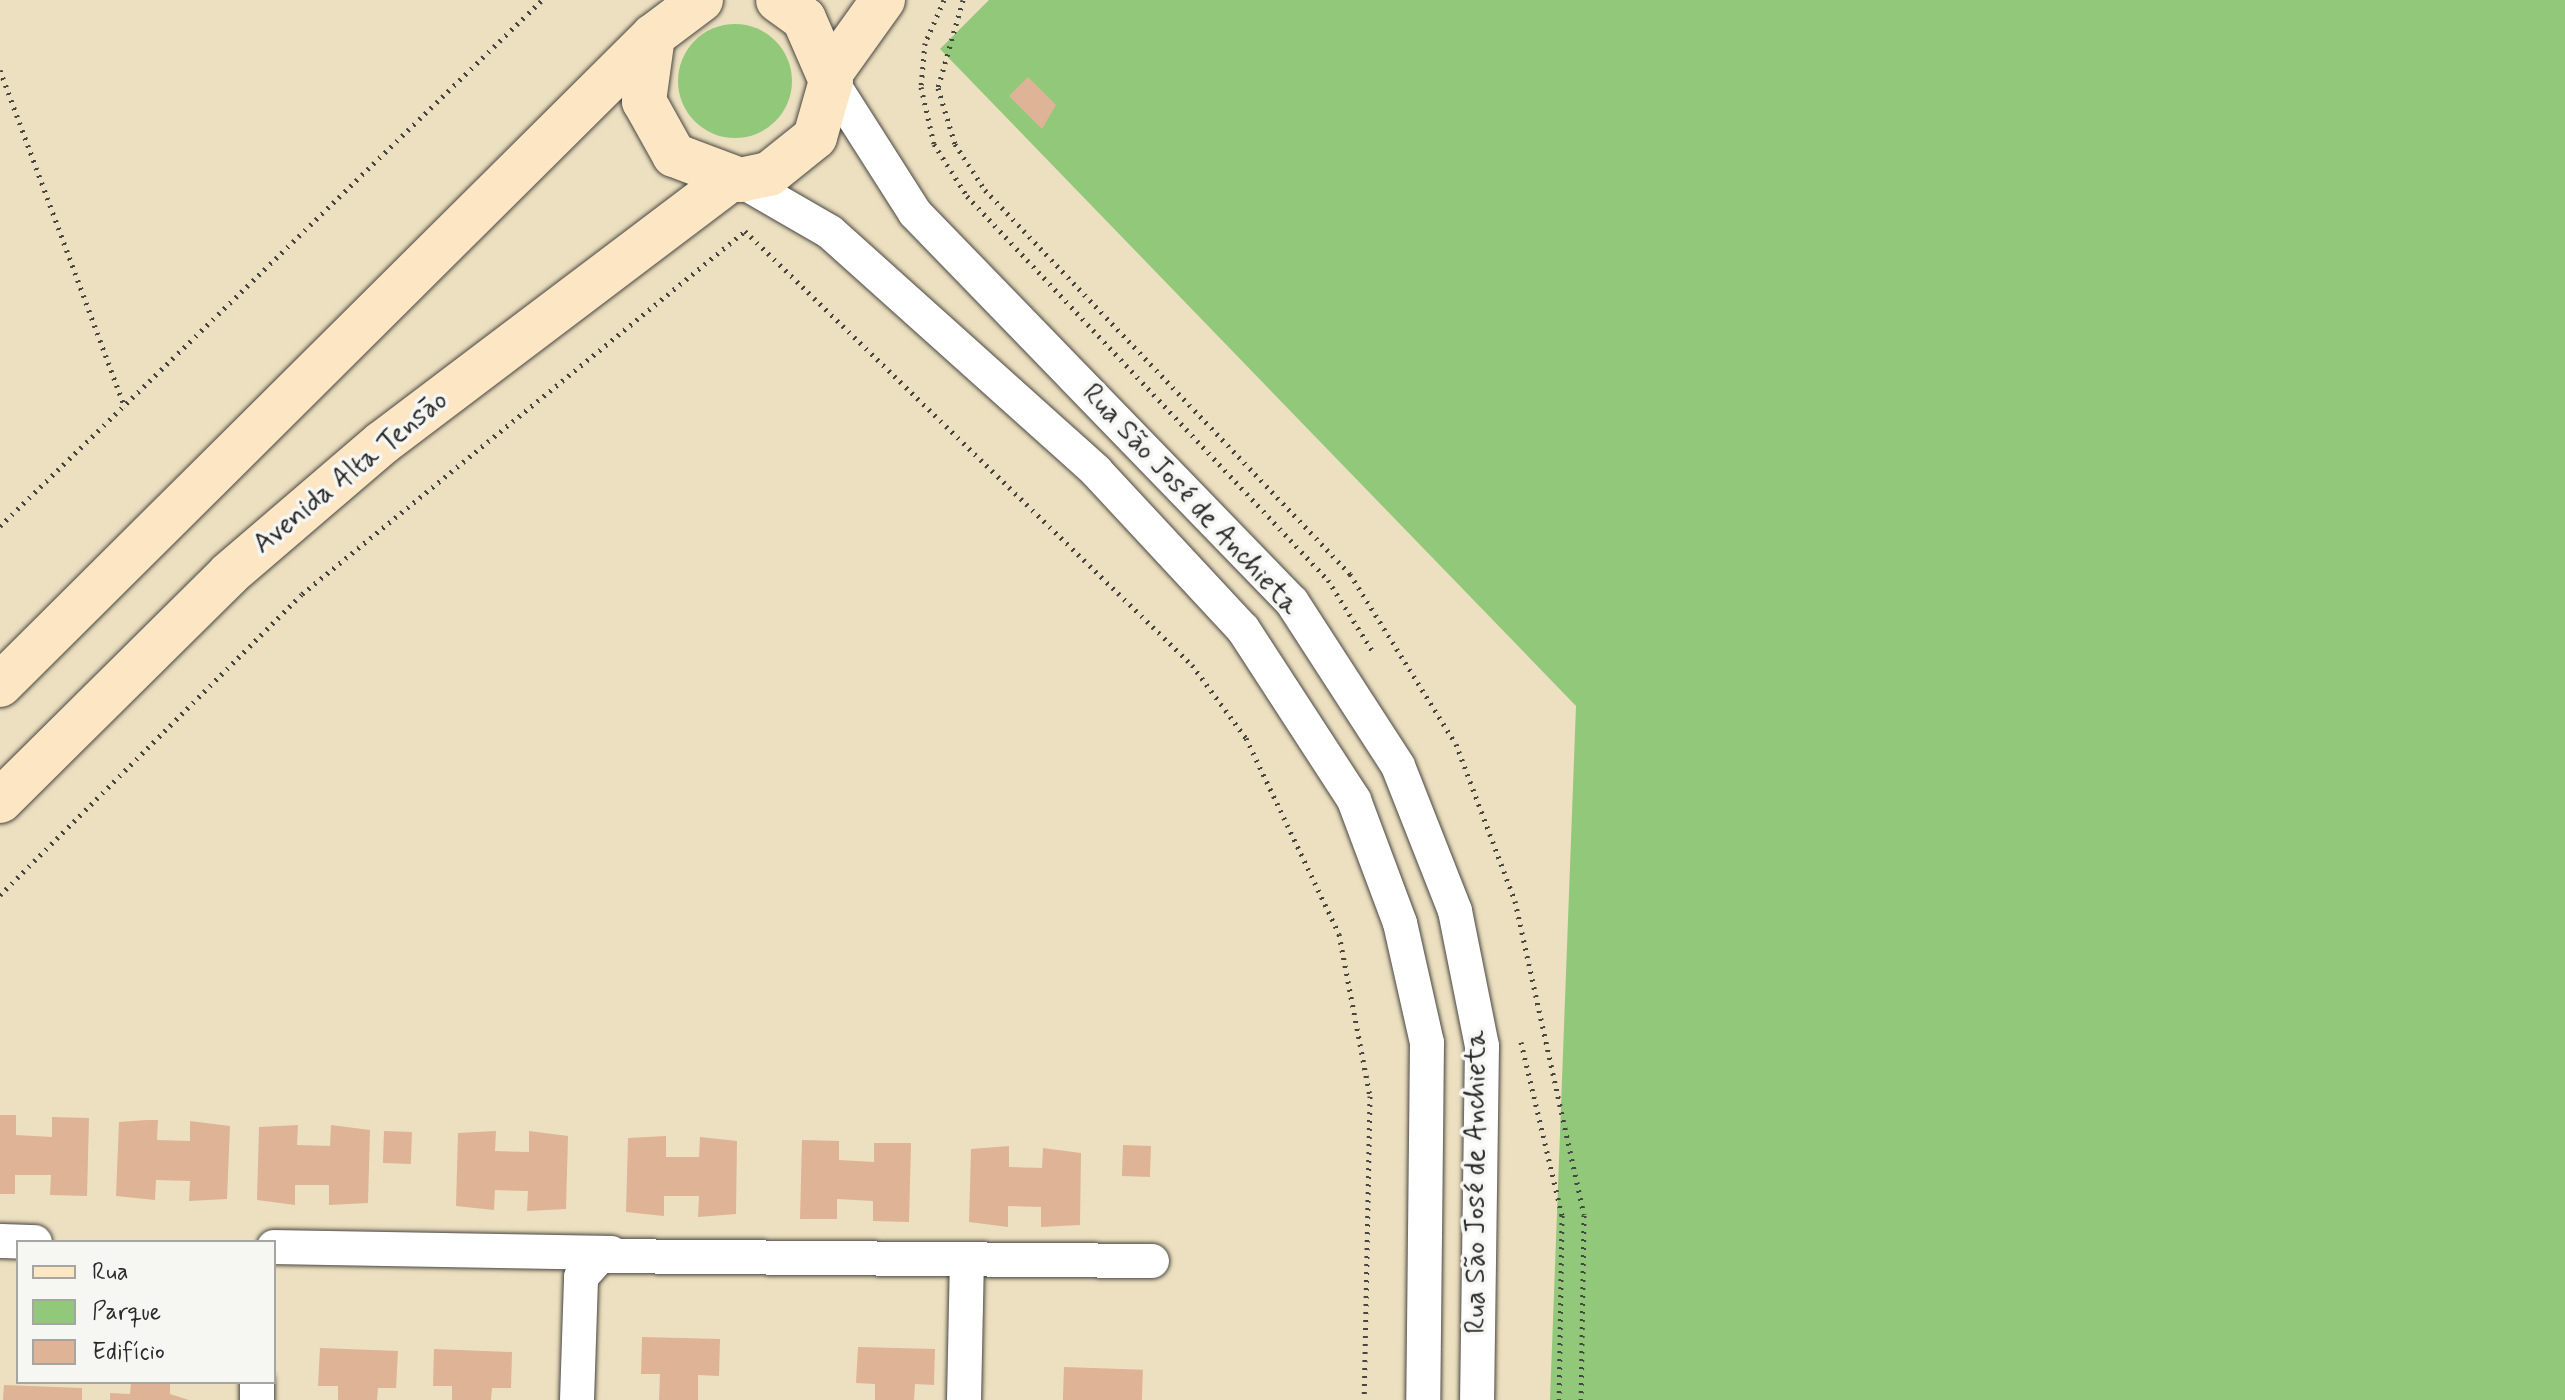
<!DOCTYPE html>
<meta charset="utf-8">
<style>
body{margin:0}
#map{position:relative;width:2565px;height:1400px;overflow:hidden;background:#ede0c0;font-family:Mynerve,sans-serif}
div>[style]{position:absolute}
.green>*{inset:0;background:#92c87a}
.round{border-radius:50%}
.building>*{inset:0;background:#dfb395;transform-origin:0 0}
.path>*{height:5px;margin-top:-2.5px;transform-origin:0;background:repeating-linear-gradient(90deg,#484641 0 2px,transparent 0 8px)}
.roads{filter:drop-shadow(0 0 2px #484641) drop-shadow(0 0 2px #484641)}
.street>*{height:34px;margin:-17px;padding:0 17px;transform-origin:17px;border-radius:17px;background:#fff}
.secondary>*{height:44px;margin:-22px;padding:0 22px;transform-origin:22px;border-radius:22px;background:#fce6c4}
span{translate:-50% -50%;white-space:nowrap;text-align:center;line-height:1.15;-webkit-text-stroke:7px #f6f6f2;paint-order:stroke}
.street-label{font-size:28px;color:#2b2b2b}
.legend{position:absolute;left:16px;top:1240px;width:260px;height:144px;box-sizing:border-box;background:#f6f6f2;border:2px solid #a5a5a2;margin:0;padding:10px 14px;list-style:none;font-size:24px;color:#2b2b2b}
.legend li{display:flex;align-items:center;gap:16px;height:40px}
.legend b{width:40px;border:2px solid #a5a5a2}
</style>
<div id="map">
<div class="green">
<i style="clip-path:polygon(989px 0,2565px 0,2565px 1400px,1550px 1400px,1576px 706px,940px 49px)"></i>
<i class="round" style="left:678px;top:24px;width:114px;height:114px"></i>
</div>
<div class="building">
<i style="clip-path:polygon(1028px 77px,1056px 105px,1042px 129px,1009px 96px)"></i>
<i style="clip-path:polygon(0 1115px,16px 1115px,16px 1135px,52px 1137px,52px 1117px,89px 1118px,87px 1196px,50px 1195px,51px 1175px,15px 1175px,15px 1194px,0 1194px)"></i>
<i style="clip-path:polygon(147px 1120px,158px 1120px,157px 1140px,190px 1141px,190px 1121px,230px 1126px,227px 1199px,189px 1201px,190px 1181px,156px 1180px,155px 1200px,116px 1196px,119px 1122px)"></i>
<i style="clip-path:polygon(298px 1125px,297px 1145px,330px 1146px,331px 1125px,370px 1130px,368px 1203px,329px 1205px,329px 1185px,295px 1185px,295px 1205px,257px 1200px,259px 1127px)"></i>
<i style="left:384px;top:1131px;width:28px;height:32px;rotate:2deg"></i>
<i style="clip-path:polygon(496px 1131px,495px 1151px,529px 1152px,529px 1131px,568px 1136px,566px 1209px,527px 1211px,528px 1191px,495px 1190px,494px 1210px,456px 1206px,458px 1133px)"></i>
<i style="clip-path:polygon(666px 1136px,666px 1157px,699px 1157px,700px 1137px,737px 1141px,736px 1214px,698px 1217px,699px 1196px,664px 1196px,664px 1216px,626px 1212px,628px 1138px)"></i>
<i style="clip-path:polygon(802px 1140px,839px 1141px,839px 1160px,874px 1162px,874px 1143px,911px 1143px,909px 1222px,873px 1221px,873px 1201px,837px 1199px,837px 1219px,800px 1219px)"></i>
<i style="left:1123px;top:1145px;width:28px;height:31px;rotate:2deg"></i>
<i style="clip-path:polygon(1009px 1146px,1009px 1167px,1042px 1168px,1043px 1148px,1081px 1153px,1080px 1225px,1041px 1227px,1041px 1207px,1008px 1206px,1008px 1227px,969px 1222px,971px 1149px)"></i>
<i style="clip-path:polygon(642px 1337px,720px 1339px,719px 1376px,698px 1375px,698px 1400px,659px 1400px,660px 1374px,641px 1374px)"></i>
<i style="clip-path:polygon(858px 1347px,935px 1349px,934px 1385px,915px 1384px,914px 1400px,875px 1400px,875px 1384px,856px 1383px)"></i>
<i style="clip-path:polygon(320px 1348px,398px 1351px,396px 1388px,378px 1388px,377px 1400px,338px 1400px,338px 1386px,318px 1386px)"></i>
<i style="clip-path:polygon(434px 1349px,512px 1352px,511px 1388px,492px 1388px,491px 1400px,452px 1400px,452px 1386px,433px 1386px)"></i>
<i style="left:1064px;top:1367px;width:79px;height:33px;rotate:2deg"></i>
<i style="clip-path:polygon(131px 1382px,170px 1382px,170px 1394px,189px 1400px,110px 1400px,110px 1393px,130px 1394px)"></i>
<i style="clip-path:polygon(4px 1385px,82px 1388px,82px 1400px,3px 1400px)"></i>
</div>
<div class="path">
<i style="left:944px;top:0;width:47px;rotate:113.8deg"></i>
<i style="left:925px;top:43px;width:44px;rotate:95.2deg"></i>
<i style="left:921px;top:87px;width:58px;rotate:77.2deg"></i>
<i style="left:934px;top:144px;width:62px;rotate:57.6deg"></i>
<i style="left:967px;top:196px;width:527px;rotate:46.77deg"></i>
<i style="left:1328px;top:580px;width:85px;rotate:58deg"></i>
<i style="left:963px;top:0;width:91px;rotate:105.9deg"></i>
<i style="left:938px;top:88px;width:59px;rotate:73.1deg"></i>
<i style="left:955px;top:144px;width:55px;rotate:56.9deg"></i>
<i style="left:985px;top:190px;width:530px;rotate:46.45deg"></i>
<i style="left:1350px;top:574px;width:200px;rotate:58.1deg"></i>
<i style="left:1456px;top:744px;width:168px;rotate:69.4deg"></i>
<i style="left:1515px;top:901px;width:321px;rotate:77.6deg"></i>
<i style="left:1584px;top:1215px;width:185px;rotate:90.9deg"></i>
<i style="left:0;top:70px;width:360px;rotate:69.7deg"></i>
<i style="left:0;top:526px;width:755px;rotate:-44.14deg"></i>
<i style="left:0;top:895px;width:426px;rotate:-44.9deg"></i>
<i style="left:302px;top:594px;width:573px;rotate:-39.33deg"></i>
<i style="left:745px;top:231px;width:623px;rotate:44.15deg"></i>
<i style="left:1192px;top:665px;width:91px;rotate:53.5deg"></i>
<i style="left:1246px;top:738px;width:217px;rotate:64.6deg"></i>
<i style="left:1339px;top:934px;width:165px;rotate:79.2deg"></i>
<i style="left:1370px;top:1096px;width:304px;rotate:91.1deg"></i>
<i style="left:1521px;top:1042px;width:178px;rotate:76.7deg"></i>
<i style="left:1562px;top:1215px;width:185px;rotate:90.9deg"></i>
</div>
<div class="roads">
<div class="street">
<i style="left:831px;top:81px;width:156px;rotate:57.5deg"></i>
<i style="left:915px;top:213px;width:542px;rotate:45.9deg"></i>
<i style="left:1292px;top:602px;width:195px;rotate:57.1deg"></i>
<i style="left:1398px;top:766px;width:156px;rotate:68.5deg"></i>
<i style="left:1455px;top:911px;width:138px;rotate:78.7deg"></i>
<i style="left:1482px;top:1046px;width:354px;rotate:90.8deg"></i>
<i style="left:740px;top:180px;width:104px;rotate:30deg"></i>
<i style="left:830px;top:232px;width:358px;rotate:41.9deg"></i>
<i style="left:1096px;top:471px;width:216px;rotate:47.1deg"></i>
<i style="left:1243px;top:629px;width:204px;rotate:57deg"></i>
<i style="left:1354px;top:800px;width:131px;rotate:69.5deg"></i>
<i style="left:1400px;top:923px;width:123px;rotate:77.3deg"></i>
<i style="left:1427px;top:1043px;width:357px;rotate:90.6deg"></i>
<i style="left:0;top:1241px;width:35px;rotate:2deg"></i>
<i style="left:274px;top:1247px;width:337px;rotate:1deg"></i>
<i style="left:257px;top:1400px;width:18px;rotate:-90deg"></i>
<i style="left:577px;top:1400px;width:123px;rotate:-88.1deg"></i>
<i style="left:581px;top:1277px;width:28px;rotate:-48deg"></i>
<i style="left:600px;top:1256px;width:552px;rotate:0.52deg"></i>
<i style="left:964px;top:1400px;width:141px;rotate:-88.8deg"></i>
</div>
<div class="secondary">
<i style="left:701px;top:0;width:60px;rotate:143.1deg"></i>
<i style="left:653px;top:36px;width:66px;rotate:97.9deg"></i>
<i style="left:644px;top:101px;width:62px;rotate:60.9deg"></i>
<i style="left:674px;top:155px;width:71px;rotate:20.7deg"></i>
<i style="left:740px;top:180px;width:30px;rotate:-12deg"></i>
<i style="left:769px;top:174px;width:59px;rotate:-38.8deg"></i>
<i style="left:815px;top:137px;width:58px;rotate:-74.1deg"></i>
<i style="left:831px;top:81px;width:68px;rotate:-113.5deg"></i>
<i style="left:804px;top:19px;width:32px;rotate:-144deg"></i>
<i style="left:830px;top:74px;width:91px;rotate:-54.4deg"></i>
<i style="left:0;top:685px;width:921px;rotate:-44.82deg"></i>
<i style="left:0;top:801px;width:322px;rotate:-44.7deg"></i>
<i style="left:229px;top:574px;width:201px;rotate:-40.6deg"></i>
<i style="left:382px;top:443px;width:438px;rotate:-37.1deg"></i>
</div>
</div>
<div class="street-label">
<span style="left:351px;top:473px;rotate:-39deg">Avenida Alta Tensāo</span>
<span style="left:1190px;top:500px;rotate:47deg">Rua São José de Anchieta</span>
<span style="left:1477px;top:1182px;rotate:-90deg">Rua São José de Anchieta</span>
</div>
<ul class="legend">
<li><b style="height:10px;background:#fce6c4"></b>Rua</li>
<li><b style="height:22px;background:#92c87a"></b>Parque</li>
<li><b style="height:22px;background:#dfb395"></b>Edifício</li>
</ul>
</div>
